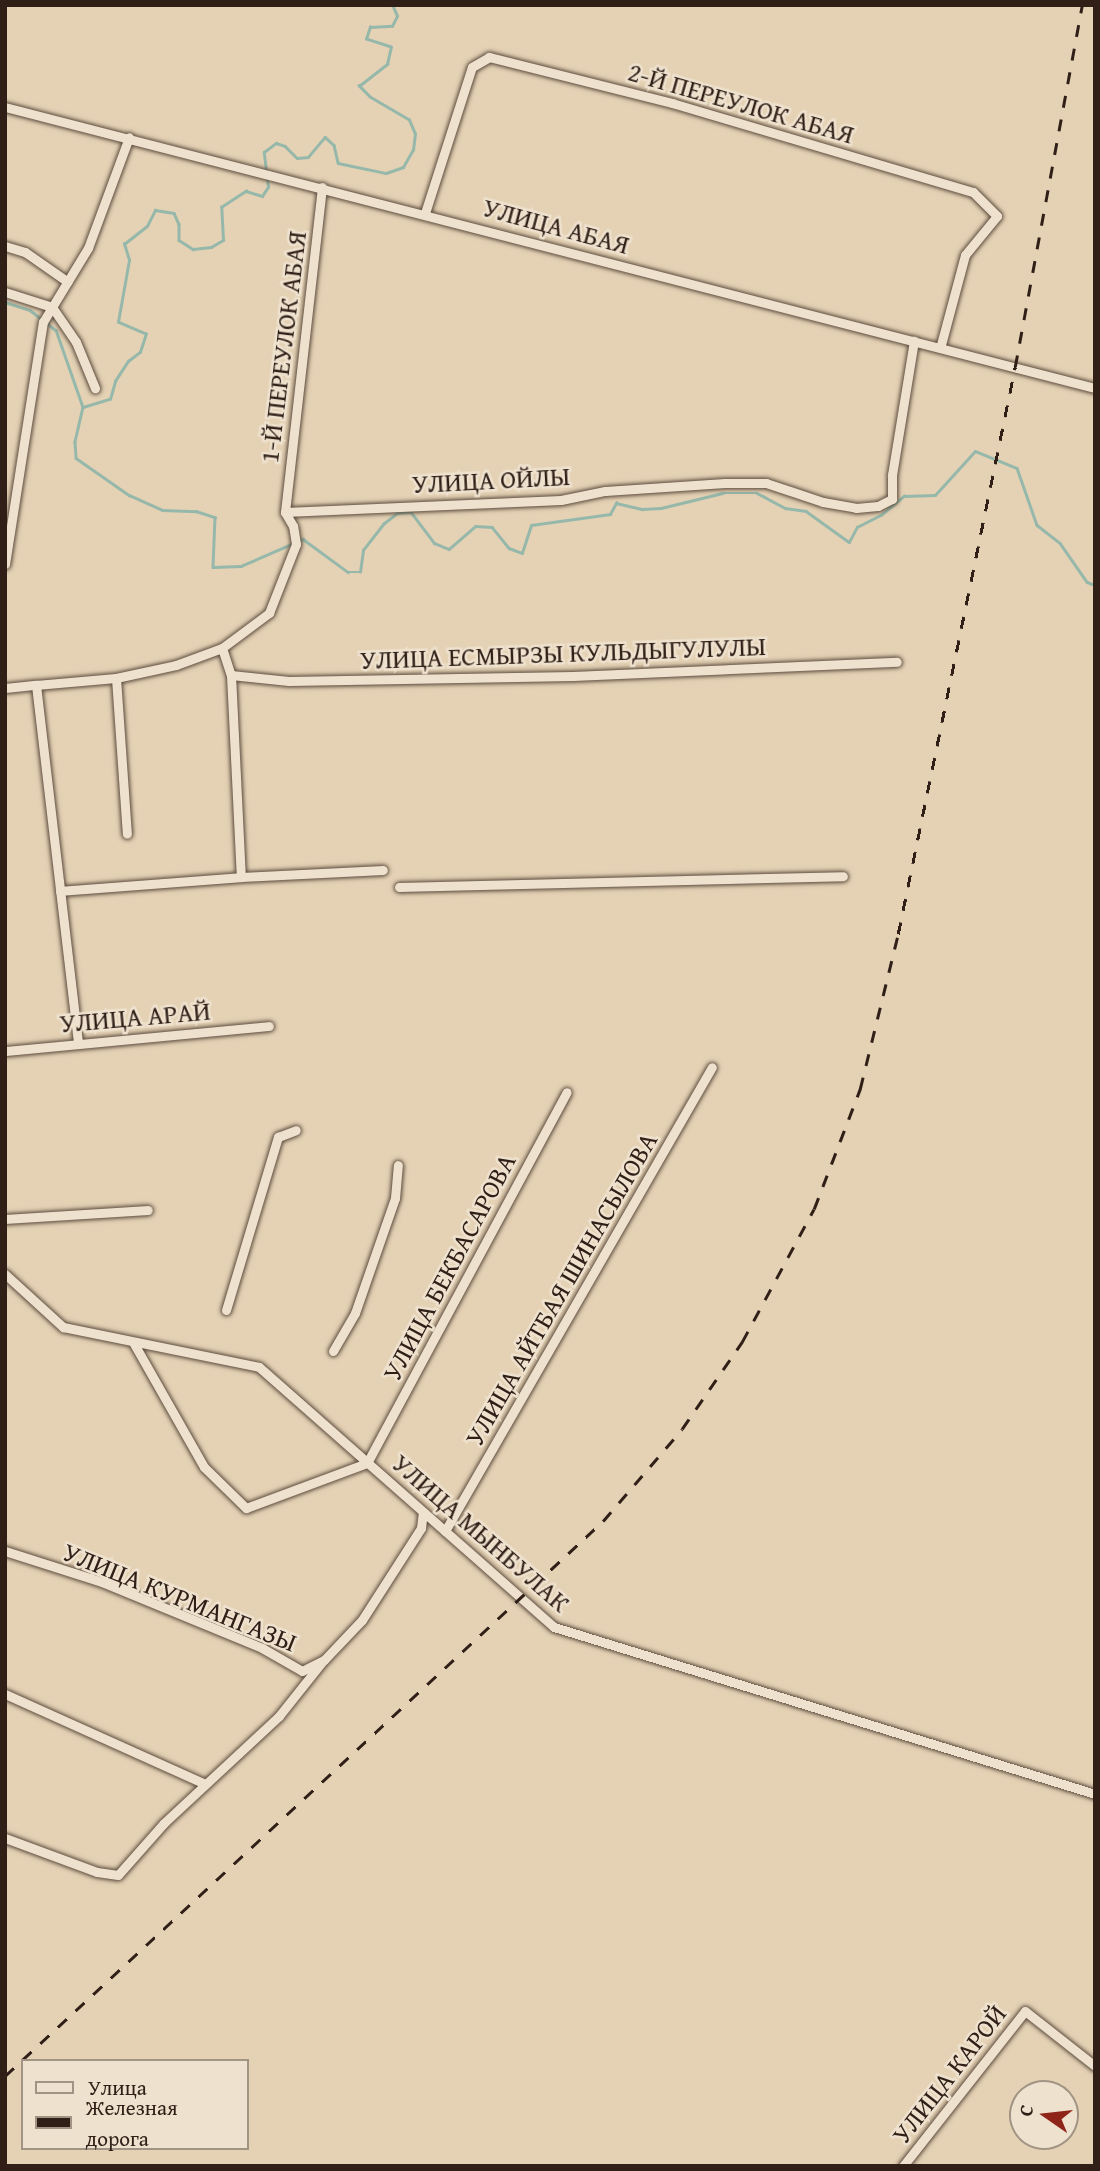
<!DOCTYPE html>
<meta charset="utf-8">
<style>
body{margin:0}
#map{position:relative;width:1100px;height:2171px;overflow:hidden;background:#e5d2b5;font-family:"Gentium Book Plus",serif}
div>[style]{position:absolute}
.stream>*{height:2.5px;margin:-1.25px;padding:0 1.25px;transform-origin:1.25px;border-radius:1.25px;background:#96b8aa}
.roads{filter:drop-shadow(0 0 2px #5d4c3e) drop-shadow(0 0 2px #5d4c3e)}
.street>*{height:9px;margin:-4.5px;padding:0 4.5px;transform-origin:4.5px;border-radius:4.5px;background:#eee2cf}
.rail>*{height:2.5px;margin-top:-1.25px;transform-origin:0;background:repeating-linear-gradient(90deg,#301f17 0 12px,transparent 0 24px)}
span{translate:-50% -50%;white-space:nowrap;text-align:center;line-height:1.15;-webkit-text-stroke:5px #eee2cf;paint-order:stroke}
.street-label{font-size:26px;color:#301f17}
.frame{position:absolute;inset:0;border:7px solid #301f17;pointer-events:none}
.legend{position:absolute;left:21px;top:2059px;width:228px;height:91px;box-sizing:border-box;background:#eee2cf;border:2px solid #a29485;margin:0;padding:9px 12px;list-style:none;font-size:21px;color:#301f17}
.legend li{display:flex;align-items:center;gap:14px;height:35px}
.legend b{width:35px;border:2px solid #a29485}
.north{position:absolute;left:1009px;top:2080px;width:70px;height:70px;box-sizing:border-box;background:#eee2cf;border:2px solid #a29485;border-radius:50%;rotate:284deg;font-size:19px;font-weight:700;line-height:28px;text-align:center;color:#301f17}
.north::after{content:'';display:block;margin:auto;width:24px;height:32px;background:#8f2418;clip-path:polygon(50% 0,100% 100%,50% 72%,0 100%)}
</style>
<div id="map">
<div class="stream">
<i style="left:5px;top:302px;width:26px;rotate:18deg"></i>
<i style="left:30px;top:310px;width:33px;rotate:38deg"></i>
<i style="left:56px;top:330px;width:82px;rotate:70.7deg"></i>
<i style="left:83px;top:407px;width:36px;rotate:103deg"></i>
<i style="left:75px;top:442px;width:16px;rotate:86deg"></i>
<i style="left:76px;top:458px;width:65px;rotate:34.9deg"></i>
<i style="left:129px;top:495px;width:36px;rotate:24deg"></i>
<i style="left:162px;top:510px;width:34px;rotate:2deg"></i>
<i style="left:196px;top:511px;width:20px;rotate:18deg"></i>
<i style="left:215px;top:517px;width:50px;rotate:92.3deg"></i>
<i style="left:213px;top:567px;width:28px;rotate:-2deg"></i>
<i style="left:241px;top:566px;width:68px;rotate:-23.5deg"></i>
<i style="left:303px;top:539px;width:56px;rotate:36.3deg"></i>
<i style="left:348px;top:572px;width:12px"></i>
<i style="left:360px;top:572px;width:22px;rotate:-82deg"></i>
<i style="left:363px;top:550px;width:33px;rotate:-52deg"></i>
<i style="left:383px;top:524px;width:18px;rotate:-38deg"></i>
<i style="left:397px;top:513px;width:14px;rotate:-4deg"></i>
<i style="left:411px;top:512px;width:39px;rotate:53deg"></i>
<i style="left:434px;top:543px;width:16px;rotate:22deg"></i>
<i style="left:449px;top:549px;width:35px;rotate:-41deg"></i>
<i style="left:475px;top:526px;width:17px;rotate:3deg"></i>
<i style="left:492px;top:527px;width:27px;rotate:51deg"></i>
<i style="left:509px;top:548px;width:14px;rotate:21deg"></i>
<i style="left:522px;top:553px;width:29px;rotate:-72deg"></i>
<i style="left:531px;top:525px;width:80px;rotate:-7.9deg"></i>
<i style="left:610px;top:514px;width:13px;rotate:-61deg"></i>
<i style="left:616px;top:503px;width:27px;rotate:13deg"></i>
<i style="left:642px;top:509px;width:19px;rotate:-3deg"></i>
<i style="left:661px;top:508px;width:64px;rotate:-13.6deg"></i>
<i style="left:723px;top:493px;width:34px"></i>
<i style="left:757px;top:493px;width:32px;rotate:28deg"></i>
<i style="left:785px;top:508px;width:21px;rotate:8deg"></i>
<i style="left:806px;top:511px;width:53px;rotate:35.8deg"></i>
<i style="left:849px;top:542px;width:17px;rotate:-62deg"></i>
<i style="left:857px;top:527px;width:27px;rotate:-27deg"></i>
<i style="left:881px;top:515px;width:30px;rotate:-40deg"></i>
<i style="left:904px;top:496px;width:31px;rotate:-2deg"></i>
<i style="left:935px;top:495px;width:59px;rotate:-47.7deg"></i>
<i style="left:975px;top:451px;width:45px;rotate:22deg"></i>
<i style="left:1017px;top:468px;width:60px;rotate:70.7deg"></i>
<i style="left:1037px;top:525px;width:29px;rotate:38deg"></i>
<i style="left:1060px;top:543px;width:47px;rotate:55.3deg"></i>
<i style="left:1087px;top:582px;width:9px;rotate:21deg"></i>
<i style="left:83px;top:407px;width:28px;rotate:-17deg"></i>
<i style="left:110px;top:399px;width:19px;rotate:-74deg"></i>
<i style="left:115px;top:381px;width:24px;rotate:-57deg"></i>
<i style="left:128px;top:361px;width:15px;rotate:-37deg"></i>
<i style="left:140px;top:352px;width:19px;rotate:-72deg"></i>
<i style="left:146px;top:334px;width:30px;rotate:-157deg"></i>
<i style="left:118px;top:322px;width:63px;rotate:-79.9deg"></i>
<i style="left:129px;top:260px;width:17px;rotate:-107deg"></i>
<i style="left:124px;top:244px;width:29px;rotate:-38deg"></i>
<i style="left:147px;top:226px;width:18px;rotate:-63deg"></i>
<i style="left:155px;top:210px;width:19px;rotate:9deg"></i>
<i style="left:174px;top:213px;width:12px;rotate:66deg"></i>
<i style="left:179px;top:224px;width:16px;rotate:90deg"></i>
<i style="left:179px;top:240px;width:17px;rotate:33deg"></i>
<i style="left:193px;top:249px;width:18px;rotate:-6deg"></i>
<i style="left:211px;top:247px;width:14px;rotate:-30deg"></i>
<i style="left:223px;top:240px;width:33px;rotate:-93deg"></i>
<i style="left:221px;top:207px;width:30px;rotate:-33deg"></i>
<i style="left:246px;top:191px;width:17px;rotate:17deg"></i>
<i style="left:262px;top:196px;width:11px;rotate:-56deg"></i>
<i style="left:268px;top:187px;width:35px;rotate:-97deg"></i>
<i style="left:264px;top:152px;width:15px;rotate:-37deg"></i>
<i style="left:276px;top:143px;width:9px;rotate:18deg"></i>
<i style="left:285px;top:146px;width:17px;rotate:45deg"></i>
<i style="left:297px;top:158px;width:11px;rotate:-5deg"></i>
<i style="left:308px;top:157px;width:26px;rotate:-50deg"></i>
<i style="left:325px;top:137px;width:12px;rotate:42deg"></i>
<i style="left:334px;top:145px;width:18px;rotate:77deg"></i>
<i style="left:338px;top:163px;width:49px;rotate:11.8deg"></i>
<i style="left:386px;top:173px;width:18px;rotate:-19deg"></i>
<i style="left:403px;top:167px;width:20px;rotate:-60deg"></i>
<i style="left:413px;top:150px;width:16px;rotate:-83deg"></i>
<i style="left:415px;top:134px;width:15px;rotate:-113deg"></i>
<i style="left:409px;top:120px;width:45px;rotate:-149.5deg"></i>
<i style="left:370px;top:97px;width:16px;rotate:-135deg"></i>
<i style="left:359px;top:86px;width:36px;rotate:-38deg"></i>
<i style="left:387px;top:64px;width:17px;rotate:-77deg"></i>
<i style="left:391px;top:47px;width:26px;rotate:-162deg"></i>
<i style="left:366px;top:39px;width:13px;rotate:-72deg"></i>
<i style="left:370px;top:27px;width:22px;rotate:-3deg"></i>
<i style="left:392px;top:26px;width:11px;rotate:-63deg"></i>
<i style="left:397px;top:16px;width:12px;rotate:-114deg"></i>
</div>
<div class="roads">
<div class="street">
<i style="left:5px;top:107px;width:1126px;rotate:14.46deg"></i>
<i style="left:425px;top:213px;width:153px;rotate:-72.2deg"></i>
<i style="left:472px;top:67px;width:20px;rotate:-30deg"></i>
<i style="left:489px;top:57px;width:189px;rotate:14.1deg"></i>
<i style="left:672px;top:103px;width:314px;rotate:16.5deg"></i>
<i style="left:973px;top:192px;width:34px;rotate:45deg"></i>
<i style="left:997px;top:216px;width:50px;rotate:129.4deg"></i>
<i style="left:965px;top:255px;width:96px;rotate:105deg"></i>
<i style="left:5px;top:246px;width:21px;rotate:17deg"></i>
<i style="left:25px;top:252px;width:52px;rotate:34.9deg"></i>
<i style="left:5px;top:292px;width:49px;rotate:17.7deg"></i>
<i style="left:52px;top:307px;width:42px;rotate:55.6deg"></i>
<i style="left:76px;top:342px;width:50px;rotate:67.6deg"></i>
<i style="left:285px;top:512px;width:327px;rotate:-83.5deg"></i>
<i style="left:5px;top:564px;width:245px;rotate:-81.1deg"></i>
<i style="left:43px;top:322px;width:87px;rotate:-58.7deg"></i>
<i style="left:88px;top:248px;width:118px;rotate:-69.7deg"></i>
<i style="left:222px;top:648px;width:28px;rotate:72deg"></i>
<i style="left:231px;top:675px;width:58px;rotate:5.9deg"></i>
<i style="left:289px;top:681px;width:284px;rotate:-1deg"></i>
<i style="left:573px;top:676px;width:324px;rotate:-2.5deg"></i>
<i style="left:231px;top:675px;width:202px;rotate:87.2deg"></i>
<i style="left:241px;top:877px;width:142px;rotate:-2.8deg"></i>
<i style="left:116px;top:678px;width:156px;rotate:86deg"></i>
<i style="left:36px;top:685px;width:80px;rotate:-5deg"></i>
<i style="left:116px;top:678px;width:61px;rotate:-12.2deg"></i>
<i style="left:176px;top:665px;width:49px;rotate:-20.3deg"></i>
<i style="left:222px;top:648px;width:59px;rotate:-36.7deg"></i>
<i style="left:269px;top:613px;width:74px;rotate:-68.6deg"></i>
<i style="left:296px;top:544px;width:18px;rotate:-99deg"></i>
<i style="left:293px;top:526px;width:16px;rotate:-120deg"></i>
<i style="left:285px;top:512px;width:276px;rotate:-2.5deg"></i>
<i style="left:561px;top:500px;width:45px;rotate:-11.6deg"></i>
<i style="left:605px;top:491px;width:120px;rotate:-3.8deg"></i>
<i style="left:725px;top:483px;width:41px"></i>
<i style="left:766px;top:483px;width:60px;rotate:18.4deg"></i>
<i style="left:823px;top:502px;width:34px;rotate:10deg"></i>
<i style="left:856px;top:508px;width:22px;rotate:-5deg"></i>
<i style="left:878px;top:506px;width:16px;rotate:-27deg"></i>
<i style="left:892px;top:499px;width:24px;rotate:-90deg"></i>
<i style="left:892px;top:475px;width:136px;rotate:-80.7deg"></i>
<i style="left:5px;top:688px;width:31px;rotate:-6deg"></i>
<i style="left:36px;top:685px;width:359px;rotate:83.3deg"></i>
<i style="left:399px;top:887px;width:444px;rotate:-1.4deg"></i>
<i style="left:60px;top:891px;width:182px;rotate:-4.4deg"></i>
<i style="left:5px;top:1051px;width:265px;rotate:-5.4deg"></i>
<i style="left:5px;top:1219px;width:143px;rotate:-3.6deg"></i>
<i style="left:5px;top:1274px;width:79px;rotate:42.4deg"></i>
<i style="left:63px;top:1327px;width:200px;rotate:11.5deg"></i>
<i style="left:259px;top:1367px;width:393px;rotate:41.4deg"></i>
<i style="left:554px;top:1627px;width:566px;rotate:17.15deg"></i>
<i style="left:226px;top:1310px;width:181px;rotate:-73.3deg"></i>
<i style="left:278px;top:1137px;width:19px;rotate:-21deg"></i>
<i style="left:133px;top:1342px;width:144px;rotate:60.4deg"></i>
<i style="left:204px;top:1467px;width:59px;rotate:44.3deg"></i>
<i style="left:246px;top:1508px;width:129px;rotate:-20.4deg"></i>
<i style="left:367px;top:1463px;width:421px;rotate:-61.7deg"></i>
<i style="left:333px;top:1351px;width:44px;rotate:-59.9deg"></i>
<i style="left:355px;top:1313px;width:122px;rotate:-70.8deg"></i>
<i style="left:395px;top:1198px;width:33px;rotate:-85deg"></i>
<i style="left:445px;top:1531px;width:535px;rotate:-60.08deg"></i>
<i style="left:5px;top:1551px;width:102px;rotate:17.7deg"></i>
<i style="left:102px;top:1582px;width:173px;rotate:22.4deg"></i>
<i style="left:262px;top:1648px;width:46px;rotate:29.9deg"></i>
<i style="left:302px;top:1671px;width:25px;rotate:-27deg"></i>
<i style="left:324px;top:1660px;width:55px;rotate:-46.5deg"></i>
<i style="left:362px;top:1620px;width:109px;rotate:-57.3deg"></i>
<i style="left:421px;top:1528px;width:16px;rotate:-83deg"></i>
<i style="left:5px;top:1694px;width:219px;rotate:24.2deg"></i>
<i style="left:5px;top:1838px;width:98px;rotate:20.3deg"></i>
<i style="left:97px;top:1872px;width:21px;rotate:8deg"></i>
<i style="left:118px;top:1875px;width:69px;rotate:-48.5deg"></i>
<i style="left:164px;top:1823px;width:157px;rotate:-42.9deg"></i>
<i style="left:279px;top:1716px;width:69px;rotate:-51.5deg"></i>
<i style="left:903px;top:2166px;width:197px;rotate:-51.8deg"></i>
<i style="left:1025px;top:2011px;width:89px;rotate:38.2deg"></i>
</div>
</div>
<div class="rail">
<i style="left:5px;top:2076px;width:816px;rotate:-42.86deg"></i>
<i style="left:603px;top:1521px;width:121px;rotate:-49.3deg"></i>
<i style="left:682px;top:1429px;width:106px;rotate:-55.4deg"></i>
<i style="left:742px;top:1342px;width:151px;rotate:-61.6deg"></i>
<i style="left:814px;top:1209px;width:129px;rotate:-69deg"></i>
<i style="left:860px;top:1089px;width:160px;rotate:-76.2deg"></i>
<i style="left:898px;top:934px;width:579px;rotate:-78.34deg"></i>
<i style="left:1015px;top:367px;width:368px;rotate:-79.5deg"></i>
</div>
<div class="street-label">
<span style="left:741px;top:103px;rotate:16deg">2-Й ПЕРЕУЛОК АБАЯ</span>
<span style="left:556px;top:226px;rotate:15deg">УЛИЦА АБАЯ</span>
<span style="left:283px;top:347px;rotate:-83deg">1-Й ПЕРЕУЛОК АБАЯ</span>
<span style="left:491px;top:480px;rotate:-3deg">УЛИЦА ОЙЛЫ</span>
<span style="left:563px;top:653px;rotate:-2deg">УЛИЦА ЕСМЫРЗЫ КУЛЬДЫГУЛУЛЫ</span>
<span style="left:135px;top:1017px;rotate:-5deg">УЛИЦА АРАЙ</span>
<span style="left:449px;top:1267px;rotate:-62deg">УЛИЦА БЕКБАСАРОВА</span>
<span style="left:561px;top:1289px;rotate:-60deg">УЛИЦА АЙТБАЯ ШИНАСЫЛОВА</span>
<span style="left:481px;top:1533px;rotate:41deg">УЛИЦА МЫНБУЛАК</span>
<span style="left:180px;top:1597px;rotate:22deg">УЛИЦА КУРМАНГАЗЫ</span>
<span style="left:949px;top:2074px;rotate:-52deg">УЛИЦА КАРОЙ</span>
</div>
<div class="frame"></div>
<ul class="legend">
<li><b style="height:9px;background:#eee2cf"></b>Улица</li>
<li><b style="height:9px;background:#301f17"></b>Железная дорога</li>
</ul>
<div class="north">С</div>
</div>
